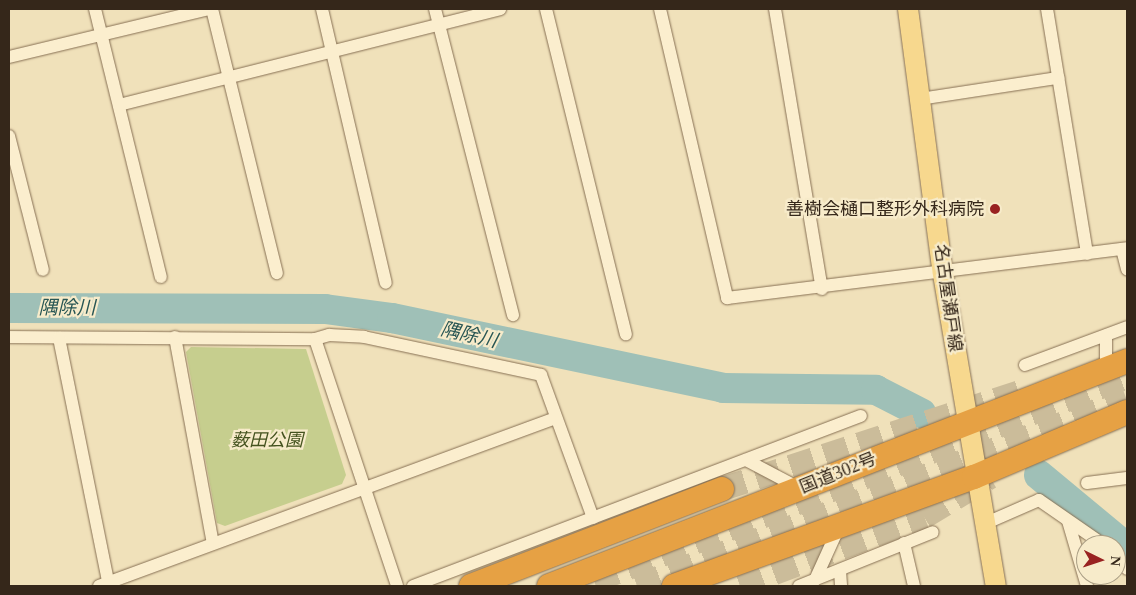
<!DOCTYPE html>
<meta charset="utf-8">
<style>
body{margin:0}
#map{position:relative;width:1136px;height:595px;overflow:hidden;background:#f0e1ba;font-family:"Times New Roman","Noto Sans JP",serif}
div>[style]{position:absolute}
.green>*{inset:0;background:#c6ce8e}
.river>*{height:30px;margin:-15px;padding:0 15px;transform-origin:15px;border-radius:15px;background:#9fc0b7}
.highway-tunnel>*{height:24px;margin-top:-12px;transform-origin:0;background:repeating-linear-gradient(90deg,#cbbc9a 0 24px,transparent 0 36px)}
.roads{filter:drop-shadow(0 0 1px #877054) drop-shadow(0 0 1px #877054)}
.street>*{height:12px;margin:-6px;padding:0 6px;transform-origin:6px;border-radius:6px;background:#fbeece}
.primary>*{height:20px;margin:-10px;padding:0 10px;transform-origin:10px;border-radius:10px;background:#f7d88e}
.highway>*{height:24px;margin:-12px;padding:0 12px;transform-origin:12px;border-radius:12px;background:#e6a144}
.dots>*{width:14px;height:14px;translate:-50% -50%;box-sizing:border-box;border:2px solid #f7ebca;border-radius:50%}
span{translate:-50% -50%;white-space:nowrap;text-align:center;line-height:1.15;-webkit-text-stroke:4.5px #f7ebca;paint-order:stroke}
.poi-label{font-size:18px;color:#35271a}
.right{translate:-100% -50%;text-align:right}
.street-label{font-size:18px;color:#35271a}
.park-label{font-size:18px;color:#45531f;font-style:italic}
.water-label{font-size:19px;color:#285654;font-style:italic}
.frame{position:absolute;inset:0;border:10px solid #35271a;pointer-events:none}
.north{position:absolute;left:1076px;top:535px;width:50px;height:50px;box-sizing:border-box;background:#f7ebca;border:1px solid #a99d84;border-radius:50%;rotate:94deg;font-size:14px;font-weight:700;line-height:20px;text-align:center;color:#35271a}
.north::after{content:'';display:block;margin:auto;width:18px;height:22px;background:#992221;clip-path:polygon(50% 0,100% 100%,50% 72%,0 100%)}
</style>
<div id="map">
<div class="green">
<i style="clip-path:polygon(191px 347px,306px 349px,346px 475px,342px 484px,225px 526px,217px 523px,186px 352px)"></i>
</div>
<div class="river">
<i style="left:9px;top:308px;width:316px;rotate:0.2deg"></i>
<i style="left:325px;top:309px;width:68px;rotate:7.7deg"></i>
<i style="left:392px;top:318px;width:338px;rotate:11.9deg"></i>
<i style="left:723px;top:388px;width:153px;rotate:0.7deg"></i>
<i style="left:876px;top:390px;width:51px;rotate:27.1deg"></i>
<i style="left:1039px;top:475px;width:114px;rotate:39.7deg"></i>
</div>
<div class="highway-tunnel">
<i style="left:722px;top:489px;width:313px;rotate:-18deg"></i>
<i style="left:594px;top:581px;width:571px;rotate:-20.94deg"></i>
<i style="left:637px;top:586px;width:524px;rotate:-20.89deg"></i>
<i style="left:740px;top:586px;width:197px;rotate:-20.6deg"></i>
<i style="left:924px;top:517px;width:77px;rotate:-31.2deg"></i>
</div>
<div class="roads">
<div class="street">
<i style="left:95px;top:9px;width:276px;rotate:76.2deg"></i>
<i style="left:212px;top:9px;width:272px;rotate:76.2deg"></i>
<i style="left:322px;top:9px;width:281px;rotate:76.9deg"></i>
<i style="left:435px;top:9px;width:316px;rotate:75.7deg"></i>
<i style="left:546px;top:9px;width:335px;rotate:76.2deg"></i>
<i style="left:660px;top:9px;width:297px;rotate:76.9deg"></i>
<i style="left:727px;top:298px;width:403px;rotate:-7.1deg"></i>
<i style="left:775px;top:9px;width:284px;rotate:80.5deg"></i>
<i style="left:1047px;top:9px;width:248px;rotate:80.7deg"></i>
<i style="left:9px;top:57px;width:206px;rotate:-13.5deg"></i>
<i style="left:920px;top:99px;width:140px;rotate:-8.7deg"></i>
<i style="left:119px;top:105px;width:393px;rotate:-14.1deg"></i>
<i style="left:9px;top:136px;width:138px;rotate:75.8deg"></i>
<i style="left:1122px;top:249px;width:21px;rotate:76deg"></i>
<i style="left:1106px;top:336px;width:33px;rotate:90deg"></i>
<i style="left:9px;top:337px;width:306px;rotate:0.4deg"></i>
<i style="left:315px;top:339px;width:260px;rotate:71.6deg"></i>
<i style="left:175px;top:337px;width:210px;rotate:79.6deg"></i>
<i style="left:59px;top:338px;width:253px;rotate:78.6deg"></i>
<i style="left:315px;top:339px;width:15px;rotate:-16deg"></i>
<i style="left:329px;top:335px;width:35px;rotate:3deg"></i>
<i style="left:364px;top:337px;width:181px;rotate:12.1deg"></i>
<i style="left:541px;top:375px;width:152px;rotate:70deg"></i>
<i style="left:1025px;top:365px;width:109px;rotate:-20.4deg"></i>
<i style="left:746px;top:460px;width:60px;rotate:27.8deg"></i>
<i style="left:1087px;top:483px;width:40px;rotate:-7.1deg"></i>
<i style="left:1068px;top:521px;width:68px;rotate:73.7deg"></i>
<i style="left:984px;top:524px;width:60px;rotate:-23.6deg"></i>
<i style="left:1039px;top:500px;width:79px;rotate:34.7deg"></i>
<i style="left:904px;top:543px;width:44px;rotate:76.9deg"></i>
<i style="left:1116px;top:557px;width:16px;rotate:47deg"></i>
<i style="left:840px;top:571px;width:15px;rotate:86deg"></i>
<i style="left:815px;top:580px;width:60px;rotate:-65.6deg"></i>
<i style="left:99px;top:586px;width:487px;rotate:-20.2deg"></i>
<i style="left:413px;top:586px;width:479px;rotate:-20.8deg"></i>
<i style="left:799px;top:586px;width:144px;rotate:-21.9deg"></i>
</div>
<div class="primary">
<i style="left:908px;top:9px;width:267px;rotate:82.5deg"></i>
<i style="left:943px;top:274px;width:316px;rotate:80.4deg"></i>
</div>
<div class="highway">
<i style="left:471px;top:586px;width:269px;rotate:-21.1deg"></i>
<i style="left:549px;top:586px;width:620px;rotate:-21.27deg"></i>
<i style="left:674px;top:586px;width:319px;rotate:-20deg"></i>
<i style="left:974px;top:477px;width:166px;rotate:-23deg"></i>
</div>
</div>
<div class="dots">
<i style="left:995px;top:209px;background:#992221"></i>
</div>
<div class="poi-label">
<span class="right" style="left:984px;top:209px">善樹会樋口整形外科病院</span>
</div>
<div class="street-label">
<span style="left:948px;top:298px;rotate:82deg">名古屋瀬戸線</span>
<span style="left:838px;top:473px;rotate:-22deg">国道302号</span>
</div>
<div class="park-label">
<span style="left:267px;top:440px">薮田公園</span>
</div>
<div class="water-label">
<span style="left:67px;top:308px">隅除川</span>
<span style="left:469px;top:335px;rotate:13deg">隅除川</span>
</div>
<div class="frame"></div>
<div class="north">N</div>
</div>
